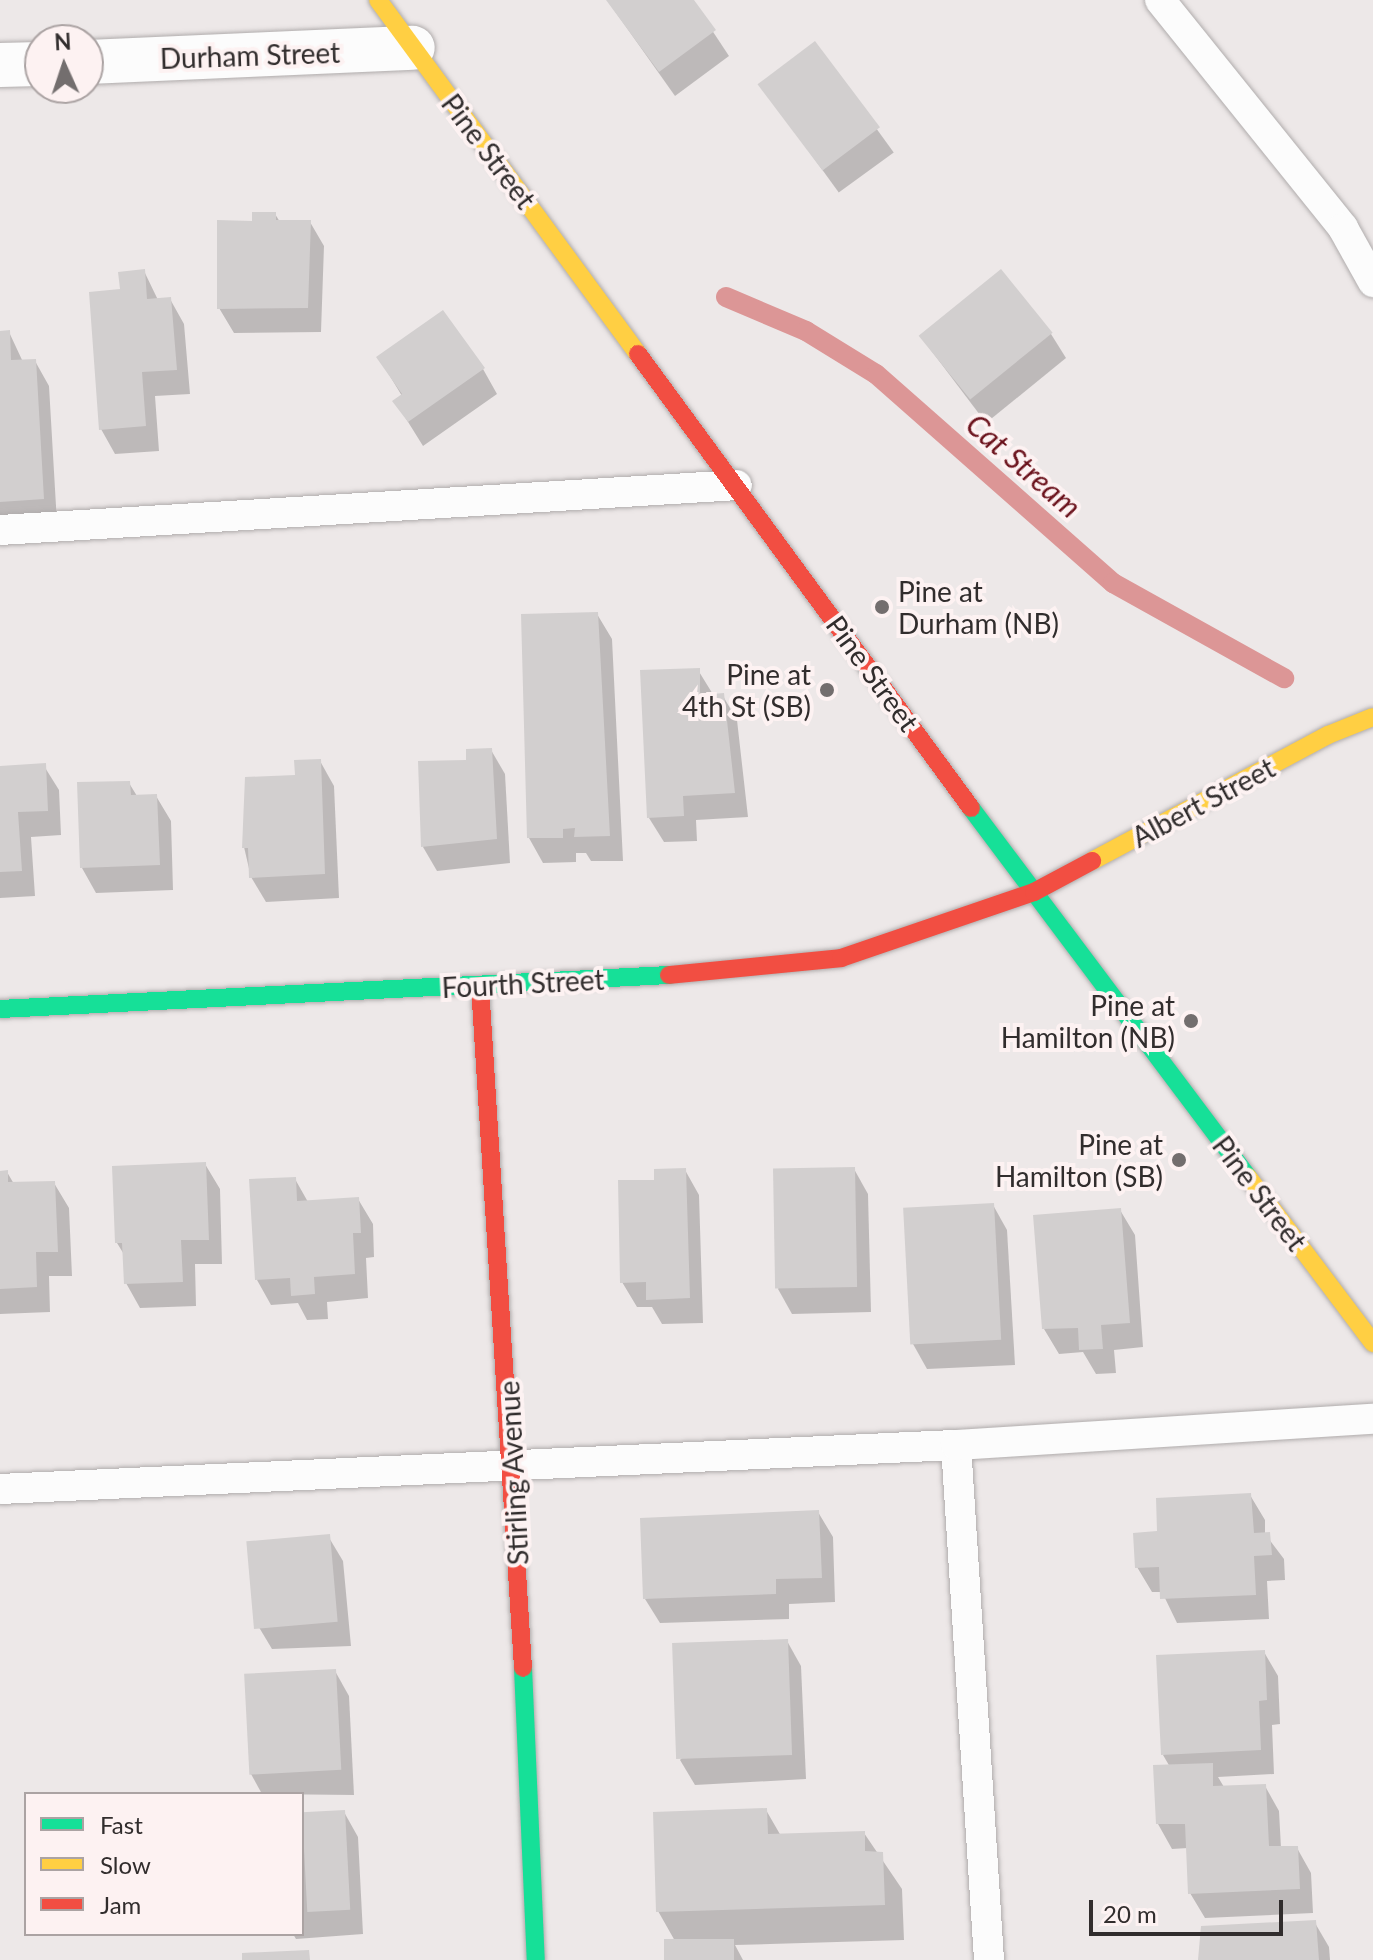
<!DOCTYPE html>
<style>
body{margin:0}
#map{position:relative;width:1373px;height:1960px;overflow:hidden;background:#ede8e8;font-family:Lato,sans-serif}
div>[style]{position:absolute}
.shadow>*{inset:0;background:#0003;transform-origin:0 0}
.stream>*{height:20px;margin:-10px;padding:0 10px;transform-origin:10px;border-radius:10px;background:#dc9696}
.building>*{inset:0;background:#d2cfcf;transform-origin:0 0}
.roads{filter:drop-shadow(0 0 2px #b0acac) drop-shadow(0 0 2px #b0acac)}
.lane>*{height:30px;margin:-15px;padding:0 15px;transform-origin:15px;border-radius:15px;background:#fcfcfc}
.street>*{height:44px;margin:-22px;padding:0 22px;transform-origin:22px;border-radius:22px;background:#fcfcfc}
.fast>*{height:18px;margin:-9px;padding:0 9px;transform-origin:9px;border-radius:9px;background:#16e098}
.slow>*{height:18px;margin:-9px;padding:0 9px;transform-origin:9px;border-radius:9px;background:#ffcf43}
.jam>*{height:18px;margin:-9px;padding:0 9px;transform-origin:9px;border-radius:9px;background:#f24e42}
.dots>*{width:22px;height:22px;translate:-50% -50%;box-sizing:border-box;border:4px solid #fdf2f2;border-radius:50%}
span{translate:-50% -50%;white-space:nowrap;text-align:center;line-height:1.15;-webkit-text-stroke:8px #fdf2f2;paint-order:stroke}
.street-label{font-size:28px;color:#312d2d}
.poi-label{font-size:28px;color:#312d2d}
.left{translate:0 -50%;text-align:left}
.right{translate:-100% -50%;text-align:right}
.water-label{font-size:30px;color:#6b121c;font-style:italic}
.legend{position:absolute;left:24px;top:1792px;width:280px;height:144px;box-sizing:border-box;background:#fdf2f2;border:2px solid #aba3a3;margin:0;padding:10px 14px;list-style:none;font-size:24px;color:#312d2d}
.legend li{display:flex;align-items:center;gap:16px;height:40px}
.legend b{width:40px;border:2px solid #aba3a3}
.north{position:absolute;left:24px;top:24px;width:80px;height:80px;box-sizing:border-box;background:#fdf2f2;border:2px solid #aba3a3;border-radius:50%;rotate:357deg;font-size:22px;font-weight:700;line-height:32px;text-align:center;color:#312d2d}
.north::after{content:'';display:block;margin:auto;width:28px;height:36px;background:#736e6e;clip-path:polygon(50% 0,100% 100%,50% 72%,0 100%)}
.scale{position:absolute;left:1089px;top:1900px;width:194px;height:36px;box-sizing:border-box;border:4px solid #312d2d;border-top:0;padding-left:10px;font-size:24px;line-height:28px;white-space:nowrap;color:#312d2d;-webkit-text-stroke:6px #fdf2f2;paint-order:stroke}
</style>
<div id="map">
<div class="shadow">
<i style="clip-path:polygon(607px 0,692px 0,729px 56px,675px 96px)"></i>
<i style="left:815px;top:44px;width:134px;height:68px;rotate:54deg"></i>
<i style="clip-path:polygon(275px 214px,280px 222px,310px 222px,324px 246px,321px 332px,234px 333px,219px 308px,254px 223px)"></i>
<i style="clip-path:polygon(144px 271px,158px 300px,170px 299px,184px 324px,190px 394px,155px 396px,159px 451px,115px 454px,101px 429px)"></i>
<i style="clip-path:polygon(9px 332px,23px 362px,35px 361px,49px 386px,57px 523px,0 526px,0 333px)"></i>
<i style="clip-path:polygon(1051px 334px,1066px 358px,986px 423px,921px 337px)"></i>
<i style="clip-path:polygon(379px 358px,483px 369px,497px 394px,423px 446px,395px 401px,402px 396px)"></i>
<i style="clip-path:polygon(597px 614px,612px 639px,623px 861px,591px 861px,586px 853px,576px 853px,576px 862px,543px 863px,529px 838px)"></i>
<i style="clip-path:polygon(698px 670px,714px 696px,723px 696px,737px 720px,748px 817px,696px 820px,697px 841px,664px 842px,649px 818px)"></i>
<i style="clip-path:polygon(491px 750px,505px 774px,510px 863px,437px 871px,423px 847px,468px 762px)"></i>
<i style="clip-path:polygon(320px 761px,334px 786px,339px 898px,266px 902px,251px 877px,244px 847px)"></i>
<i style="clip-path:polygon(44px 766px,59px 790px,61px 835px,31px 837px,35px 896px,0 898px,0 768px)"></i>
<i style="clip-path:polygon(129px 783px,137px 796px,156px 796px,171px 821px,173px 890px,96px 893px,82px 868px)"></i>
<i style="clip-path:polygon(205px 1164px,220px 1189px,222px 1264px,195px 1264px,196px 1306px,140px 1308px,126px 1283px,125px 1256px,117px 1243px)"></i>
<i style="clip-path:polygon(854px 1169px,868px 1194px,871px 1312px,792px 1314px,778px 1289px)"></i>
<i style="clip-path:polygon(685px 1170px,699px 1195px,703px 1323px,662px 1324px,652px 1307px,637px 1307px,622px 1282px,656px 1182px)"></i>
<i style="clip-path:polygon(7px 1172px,14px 1184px,54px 1183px,69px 1208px,72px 1276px,49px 1276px,50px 1312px,0 1314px,0 1173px)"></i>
<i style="clip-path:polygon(295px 1179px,308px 1202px,358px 1199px,373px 1224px,374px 1257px,366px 1258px,368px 1298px,327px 1302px,328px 1319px,307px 1320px,298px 1303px,271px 1305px,257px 1280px)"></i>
<i style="clip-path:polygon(993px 1205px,1007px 1230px,1015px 1365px,927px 1369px,913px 1344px)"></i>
<i style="clip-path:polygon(1120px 1210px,1135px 1235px,1143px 1347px,1114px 1350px,1116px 1373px,1096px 1374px,1083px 1352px,1059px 1354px,1044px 1329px)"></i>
<i style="clip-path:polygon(1250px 1495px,1265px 1520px,1265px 1534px,1284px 1559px,1285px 1580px,1267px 1581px,1269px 1619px,1177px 1623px,1162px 1592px,1152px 1592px,1137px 1567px,1160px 1533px)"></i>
<i style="clip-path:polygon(818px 1512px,833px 1537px,835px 1602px,789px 1604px,789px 1619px,660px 1623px,645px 1599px)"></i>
<i style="clip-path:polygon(328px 1536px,343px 1561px,351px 1646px,272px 1649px,257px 1624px)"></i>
<i style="clip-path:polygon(787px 1641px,801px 1666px,806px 1779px,695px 1785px,680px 1760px)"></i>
<i style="clip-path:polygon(1264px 1652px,1278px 1676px,1280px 1724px,1272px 1725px,1274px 1774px,1218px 1777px,1224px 1787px,1265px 1786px,1279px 1811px,1281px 1848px,1297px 1848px,1311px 1873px,1313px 1913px,1205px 1918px,1190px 1893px,1188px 1848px,1172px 1849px,1158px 1824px,1170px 1767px,1163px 1755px)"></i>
<i style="clip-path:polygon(335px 1671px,349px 1696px,354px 1795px,262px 1794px,251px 1774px)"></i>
<i style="clip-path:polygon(766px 1810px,781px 1836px,864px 1833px,902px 1889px,904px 1940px,735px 1945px,743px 1960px,666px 1960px,675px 1941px,658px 1911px)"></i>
<i style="clip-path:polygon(344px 1812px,358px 1837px,363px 1934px,296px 1939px,293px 1934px,302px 1934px,302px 1814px)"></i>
<i style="clip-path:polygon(1315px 1923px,1329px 1947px,1330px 1960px,1200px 1960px)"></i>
</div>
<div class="stream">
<i style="left:726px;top:297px;width:87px;rotate:23deg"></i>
<i style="left:806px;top:331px;width:82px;rotate:31.6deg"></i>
<i style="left:876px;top:374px;width:316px;rotate:41.4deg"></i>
<i style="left:1113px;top:583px;width:196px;rotate:29.1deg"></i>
</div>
<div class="building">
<i style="clip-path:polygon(606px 0,694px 0,716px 30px,659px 72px)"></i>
<i style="left:815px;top:41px;width:108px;height:72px;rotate:53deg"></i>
<i style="clip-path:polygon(252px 212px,276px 212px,276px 220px,311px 220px,308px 308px,217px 309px,217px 220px,252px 221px)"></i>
<i style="clip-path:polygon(145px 269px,147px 299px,171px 297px,177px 370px,142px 372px,146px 426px,99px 430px,89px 292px,120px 289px,118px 272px)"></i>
<i style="left:1001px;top:269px;width:82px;height:106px;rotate:51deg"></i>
<i style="clip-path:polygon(443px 310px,485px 368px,408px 422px,392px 401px,402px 394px,376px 357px)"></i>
<i style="clip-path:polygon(10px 330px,11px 360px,36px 359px,44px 499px,0 502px,0 331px)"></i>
<i style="clip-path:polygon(598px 612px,610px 836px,574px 837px,575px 828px,563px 829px,563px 838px,527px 838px,521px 614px)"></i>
<i style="clip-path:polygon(700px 668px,700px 695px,724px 693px,735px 793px,683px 796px,684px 816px,647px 818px,640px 670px)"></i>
<i style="clip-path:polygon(492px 748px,497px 839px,421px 847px,418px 761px,466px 760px,466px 749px)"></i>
<i style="clip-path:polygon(321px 759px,325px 874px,249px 878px,248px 848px,242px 848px,245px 777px,295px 775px,294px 760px)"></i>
<i style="clip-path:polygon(46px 763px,48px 811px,18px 812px,22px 871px,0 872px,0 766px)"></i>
<i style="clip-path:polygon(130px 781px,131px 795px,157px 794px,160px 865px,80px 868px,77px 782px)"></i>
<i style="clip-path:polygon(206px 1162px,209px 1240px,181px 1240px,183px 1282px,124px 1284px,122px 1243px,115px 1243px,112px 1166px)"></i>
<i style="left:855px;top:1167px;width:120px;height:82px;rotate:89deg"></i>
<i style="clip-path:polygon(686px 1168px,690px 1298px,646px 1300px,646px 1282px,620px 1283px,618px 1180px,654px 1180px,654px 1169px)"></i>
<i style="clip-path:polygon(8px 1170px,8px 1182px,55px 1181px,58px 1252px,36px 1252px,37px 1287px,0 1289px,0 1171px)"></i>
<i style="clip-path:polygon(296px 1177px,297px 1201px,359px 1197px,361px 1233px,353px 1233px,355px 1274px,314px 1277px,315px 1294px,291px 1296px,290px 1278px,255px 1280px,249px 1179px)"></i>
<i style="left:994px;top:1203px;width:137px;height:91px;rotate:87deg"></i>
<i style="clip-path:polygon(1121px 1208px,1130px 1323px,1101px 1325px,1103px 1349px,1079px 1350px,1078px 1328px,1042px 1329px,1033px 1215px)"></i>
<i style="clip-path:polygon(1251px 1493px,1254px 1533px,1270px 1532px,1272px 1555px,1254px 1556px,1256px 1595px,1160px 1599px,1159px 1567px,1135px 1568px,1133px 1533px,1157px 1531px,1156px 1498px)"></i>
<i style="clip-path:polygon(819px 1510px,822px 1578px,776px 1579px,776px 1594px,643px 1599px,640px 1518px)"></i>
<i style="left:330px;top:1534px;width:88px;height:84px;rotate:85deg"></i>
<i style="left:788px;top:1639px;width:116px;height:116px;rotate:88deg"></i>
<i style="clip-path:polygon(1265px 1650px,1267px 1700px,1259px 1701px,1261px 1750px,1161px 1755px,1156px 1655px)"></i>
<i style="left:336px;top:1669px;width:101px;height:92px;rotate:87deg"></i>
<i style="clip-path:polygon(1213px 1763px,1213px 1786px,1266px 1784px,1269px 1846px,1298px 1846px,1300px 1889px,1188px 1894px,1185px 1824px,1156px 1824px,1153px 1765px)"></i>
<i style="clip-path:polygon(767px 1808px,768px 1834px,865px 1831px,865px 1851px,883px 1852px,885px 1905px,656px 1912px,653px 1812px)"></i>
<i style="left:345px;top:1810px;width:100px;height:43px;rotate:87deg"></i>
<i style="clip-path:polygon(1316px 1920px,1319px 1960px,1198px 1960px,1201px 1926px)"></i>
<i style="left:734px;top:1939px;width:21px;height:70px;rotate:90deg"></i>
<i style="clip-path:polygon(309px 1950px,310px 1960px,242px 1960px,242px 1953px)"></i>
</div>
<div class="roads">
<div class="lane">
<i style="left:1160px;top:0;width:292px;rotate:51.2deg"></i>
<i style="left:1343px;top:228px;width:62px;rotate:60.9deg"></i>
<i style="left:0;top:530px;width:738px;rotate:-3.49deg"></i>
<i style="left:956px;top:1445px;width:516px;rotate:86.33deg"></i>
<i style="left:0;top:1489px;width:957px;rotate:-2.64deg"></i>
<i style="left:956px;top:1445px;width:418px;rotate:-3.6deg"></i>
</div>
<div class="street">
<i style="left:88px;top:62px;width:325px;rotate:-2.5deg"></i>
<i style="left:0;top:65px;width:40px;rotate:-1.4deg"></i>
</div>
<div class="fast">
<i style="left:971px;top:808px;width:461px;rotate:53.1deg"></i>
<i style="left:0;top:1009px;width:670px;rotate:-2.91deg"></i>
<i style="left:523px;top:1668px;width:292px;rotate:87.5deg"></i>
</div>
<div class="slow">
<i style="left:378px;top:0;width:439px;rotate:53.7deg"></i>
<i style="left:1092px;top:861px;width:268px;rotate:-28.1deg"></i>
<i style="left:1328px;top:735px;width:48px;rotate:-21.8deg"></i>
<i style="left:1248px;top:1177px;width:208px;rotate:53deg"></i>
</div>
<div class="jam">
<i style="left:638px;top:354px;width:563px;rotate:53.74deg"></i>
<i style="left:669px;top:975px;width:173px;rotate:-5.6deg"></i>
<i style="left:841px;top:958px;width:204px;rotate:-18.9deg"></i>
<i style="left:1034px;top:892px;width:66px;rotate:-28.1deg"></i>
<i style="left:480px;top:986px;width:683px;rotate:86.39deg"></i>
</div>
</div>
<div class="dots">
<i style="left:882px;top:607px;background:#736e6e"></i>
<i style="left:827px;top:690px;background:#736e6e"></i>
<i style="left:1191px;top:1021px;background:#736e6e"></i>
<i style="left:1179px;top:1160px;background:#736e6e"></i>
</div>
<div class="street-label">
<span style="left:250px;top:55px;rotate:-2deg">Durham Street</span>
<span style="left:489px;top:151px;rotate:53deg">Pine Street</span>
<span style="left:873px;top:673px;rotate:54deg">Pine Street</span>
<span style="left:1203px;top:802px;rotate:-28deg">Albert Street</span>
<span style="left:523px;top:983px;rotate:-3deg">Fourth Street</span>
<span style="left:1260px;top:1193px;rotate:53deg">Pine Street</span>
<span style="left:513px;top:1473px;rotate:-93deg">Stirling Avenue</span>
</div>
<div class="poi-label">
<span class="left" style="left:898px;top:607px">Pine at<br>Durham (NB)</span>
<span class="right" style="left:811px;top:690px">Pine at<br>4th St (SB)</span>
<span class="right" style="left:1175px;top:1021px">Pine at<br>Hamilton (NB)</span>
<span class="right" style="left:1163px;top:1160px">Pine at<br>Hamilton (SB)</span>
</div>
<div class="water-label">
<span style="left:1024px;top:465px;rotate:41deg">Cat Stream</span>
</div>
<ul class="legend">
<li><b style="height:10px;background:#16e098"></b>Fast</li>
<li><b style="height:10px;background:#ffcf43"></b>Slow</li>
<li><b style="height:10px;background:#f24e42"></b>Jam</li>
</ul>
<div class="north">N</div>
<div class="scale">20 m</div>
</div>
